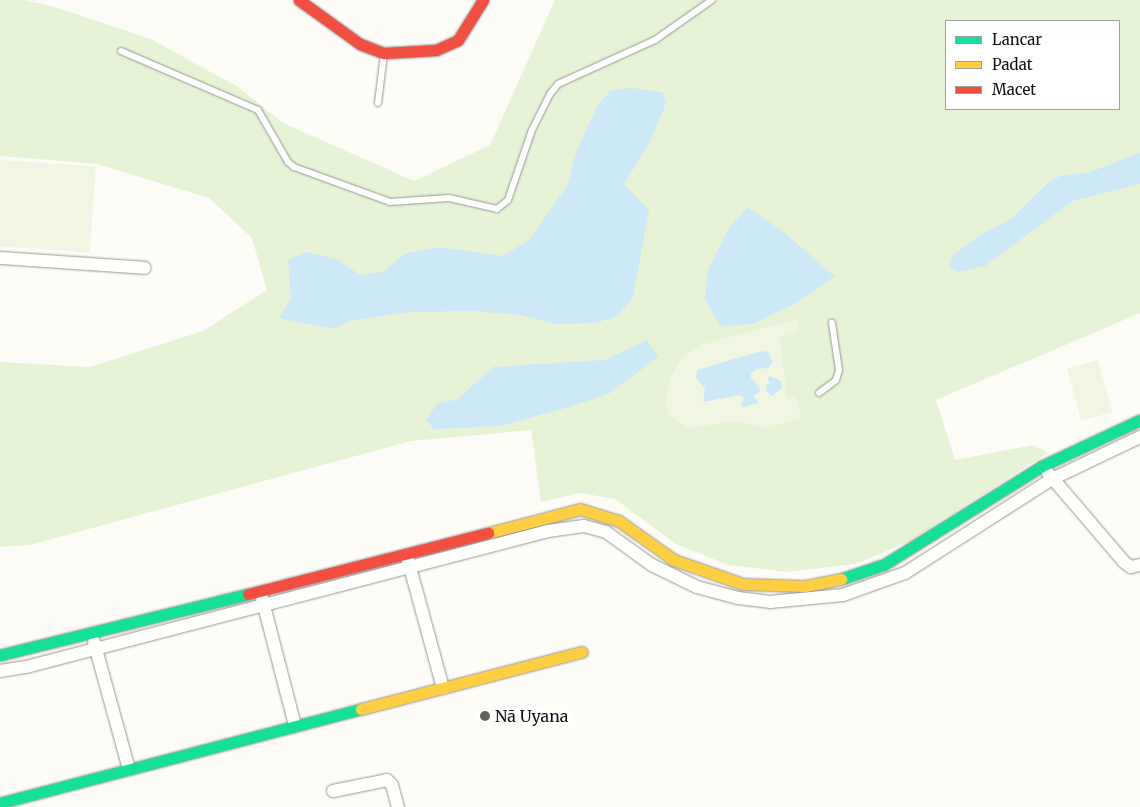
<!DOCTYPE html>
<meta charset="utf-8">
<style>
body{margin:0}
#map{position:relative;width:1140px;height:807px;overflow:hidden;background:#fdfcf7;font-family:Merriweather,serif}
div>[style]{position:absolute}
.green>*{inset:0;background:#e7f3d7}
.pitch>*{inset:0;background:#f0f6e1;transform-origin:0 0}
.water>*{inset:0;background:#cde8f7}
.roads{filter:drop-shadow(0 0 1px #979795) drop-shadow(0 0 1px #979795)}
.lane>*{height:6px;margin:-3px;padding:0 3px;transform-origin:3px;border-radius:3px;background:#fffffe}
.street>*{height:12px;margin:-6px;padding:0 6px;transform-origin:6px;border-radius:6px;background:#fffffe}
.fast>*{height:11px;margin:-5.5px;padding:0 5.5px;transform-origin:5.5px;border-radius:5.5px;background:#16e098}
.slow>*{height:11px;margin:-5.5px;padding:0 5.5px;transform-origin:5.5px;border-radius:5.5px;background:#ffcf43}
.jam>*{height:11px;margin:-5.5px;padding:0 5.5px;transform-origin:5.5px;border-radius:5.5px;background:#f24e42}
.dots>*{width:14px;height:14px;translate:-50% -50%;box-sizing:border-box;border:2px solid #fff;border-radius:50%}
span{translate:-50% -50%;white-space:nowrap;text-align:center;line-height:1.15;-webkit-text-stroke:5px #fff;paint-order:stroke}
.poi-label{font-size:16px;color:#111}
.left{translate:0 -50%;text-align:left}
.legend{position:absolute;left:945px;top:20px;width:175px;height:90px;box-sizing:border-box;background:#fff;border:1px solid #a0a0a0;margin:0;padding:6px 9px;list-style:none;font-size:15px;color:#111}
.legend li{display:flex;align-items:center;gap:10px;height:25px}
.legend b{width:25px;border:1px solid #a0a0a0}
</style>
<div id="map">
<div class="green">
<i style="clip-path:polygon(evenodd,0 0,23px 0,52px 6px,151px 39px,238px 87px,283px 123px,414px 181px,490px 145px,555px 0,1140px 0,1140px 313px,936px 400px,955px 460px,1033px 445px,1048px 453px,908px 542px,856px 564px,787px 572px,728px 565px,676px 544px,615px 499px,580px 493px,541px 502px,531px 430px,411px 441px,30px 545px,0 547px,0 362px,90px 367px,203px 331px,267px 290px,252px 238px,209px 198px,97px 164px,0 156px,0 0,946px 21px,1119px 21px,1119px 109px,946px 109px,946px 21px)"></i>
</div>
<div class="pitch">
<i style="left:0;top:160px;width:96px;height:86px;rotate:4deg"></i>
<i style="clip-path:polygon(796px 319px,799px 329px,780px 336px,787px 399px,796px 397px,801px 418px,768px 428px,737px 421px,688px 428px,668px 415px,666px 400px,670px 378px,682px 357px,701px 345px)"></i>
<i style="left:1098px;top:360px;width:54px;height:32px;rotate:75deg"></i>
</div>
<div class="water">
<i style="clip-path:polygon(633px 88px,663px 93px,666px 103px,650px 142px,624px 184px,649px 210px,633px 297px,618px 316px,595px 323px,556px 324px,520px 315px,473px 311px,409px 312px,350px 321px,333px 329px,279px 318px,291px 298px,288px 260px,306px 252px,336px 259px,360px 275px,383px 272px,405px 254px,440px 247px,503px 256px,530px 239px,567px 186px,576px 152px,598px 105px,611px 90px)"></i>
<i style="clip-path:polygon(1140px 153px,1140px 184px,1073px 201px,985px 266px,958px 272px,949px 267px,952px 256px,979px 236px,1012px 218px,1049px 182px,1060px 176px,1090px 172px)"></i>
<i style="clip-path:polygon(748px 207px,786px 234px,835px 277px,794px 304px,753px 324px,720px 326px,705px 299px,708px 270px,730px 226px)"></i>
<i style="clip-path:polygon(647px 340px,658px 357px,610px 393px,569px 407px,500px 426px,434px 429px,426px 420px,437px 404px,458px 399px,493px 367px,605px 360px)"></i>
<i style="clip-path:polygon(762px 351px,768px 352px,773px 362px,768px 368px,756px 369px,751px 374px,751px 378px,759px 387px,760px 392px,753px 396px,759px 403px,743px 407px,740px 405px,744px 399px,740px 395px,703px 402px,705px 388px,696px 378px,697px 370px)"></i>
<i style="clip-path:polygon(770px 376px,781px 381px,782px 388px,772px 396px,766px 391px,766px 385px,771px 383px,767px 380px)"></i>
</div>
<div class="roads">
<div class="lane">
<i style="left:121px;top:51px;width:149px;rotate:23.3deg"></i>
<i style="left:258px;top:110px;width:60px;rotate:60deg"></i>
<i style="left:288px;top:162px;width:8px;rotate:40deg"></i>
<i style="left:294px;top:167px;width:102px;rotate:20deg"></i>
<i style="left:390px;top:202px;width:59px;rotate:-3.9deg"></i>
<i style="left:449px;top:198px;width:49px;rotate:12.9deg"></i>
<i style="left:497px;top:209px;width:14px;rotate:-39deg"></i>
<i style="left:508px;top:200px;width:74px;rotate:-71.1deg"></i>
<i style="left:532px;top:130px;width:40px;rotate:-63.4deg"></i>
<i style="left:550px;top:94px;width:13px;rotate:-51deg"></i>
<i style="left:558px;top:84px;width:107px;rotate:-24.4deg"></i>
<i style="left:655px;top:40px;width:70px;rotate:-35.1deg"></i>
<i style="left:378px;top:103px;width:49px;rotate:-83deg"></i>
<i style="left:819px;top:393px;width:21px;rotate:-37deg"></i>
<i style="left:836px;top:380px;width:10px;rotate:-73deg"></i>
<i style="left:839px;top:370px;width:48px;rotate:-98.5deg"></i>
</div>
<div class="street">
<i style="left:0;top:258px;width:145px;rotate:3.9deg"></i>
<i style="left:1048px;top:473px;width:117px;rotate:49.5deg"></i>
<i style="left:1124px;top:562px;width:9px;rotate:36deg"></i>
<i style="left:1131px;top:567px;width:9px;rotate:-13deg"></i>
<i style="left:408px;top:560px;width:133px;rotate:74.7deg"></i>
<i style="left:262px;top:598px;width:132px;rotate:75.5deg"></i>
<i style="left:94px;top:642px;width:132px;rotate:74.6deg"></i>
<i style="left:0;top:671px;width:26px;rotate:-9deg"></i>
<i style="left:26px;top:667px;width:539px;rotate:-14.6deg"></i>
<i style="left:548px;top:531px;width:36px;rotate:-8deg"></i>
<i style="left:584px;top:526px;width:23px;rotate:15deg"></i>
<i style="left:606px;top:532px;width:57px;rotate:35.7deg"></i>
<i style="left:652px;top:565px;width:50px;rotate:26.1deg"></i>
<i style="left:697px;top:587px;width:42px;rotate:15deg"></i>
<i style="left:738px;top:598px;width:32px;rotate:7deg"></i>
<i style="left:770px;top:602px;width:73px;rotate:-5.5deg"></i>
<i style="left:843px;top:595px;width:66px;rotate:-19.5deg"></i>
<i style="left:905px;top:573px;width:174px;rotate:-32.6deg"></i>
<i style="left:1052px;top:479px;width:98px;rotate:-25.5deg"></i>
<i style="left:333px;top:791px;width:55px;rotate:-11.5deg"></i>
<i style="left:387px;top:780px;width:7px;rotate:45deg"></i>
<i style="left:392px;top:785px;width:23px;rotate:75deg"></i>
</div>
<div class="fast">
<i style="left:841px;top:579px;width:46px;rotate:-18.8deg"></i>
<i style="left:885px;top:564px;width:185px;rotate:-32deg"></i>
<i style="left:1042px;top:466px;width:108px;rotate:-25.1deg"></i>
<i style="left:0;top:655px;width:255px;rotate:-13.8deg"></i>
<i style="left:0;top:803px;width:373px;rotate:-14.6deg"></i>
</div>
<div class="slow">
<i style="left:488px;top:533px;width:95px;rotate:-14.6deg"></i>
<i style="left:580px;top:509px;width:41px;rotate:17.1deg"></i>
<i style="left:619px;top:521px;width:67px;rotate:35.3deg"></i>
<i style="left:674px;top:560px;width:73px;rotate:19.2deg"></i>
<i style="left:743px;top:584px;width:62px;rotate:1.8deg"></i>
<i style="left:805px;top:586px;width:37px;rotate:-11deg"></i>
<i style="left:361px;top:709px;width:228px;rotate:-14.5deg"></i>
</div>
<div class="jam">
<i style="left:299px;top:0;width:75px;rotate:35.8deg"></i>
<i style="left:360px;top:44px;width:26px;rotate:21deg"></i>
<i style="left:384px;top:53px;width:52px;rotate:-3.3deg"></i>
<i style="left:436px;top:50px;width:24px;rotate:-24deg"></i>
<i style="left:458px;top:40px;width:47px;rotate:-58deg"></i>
<i style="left:248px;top:594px;width:248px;rotate:-14.3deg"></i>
</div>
</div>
<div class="dots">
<i style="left:485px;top:716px;background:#646362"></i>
</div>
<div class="poi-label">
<span class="left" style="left:495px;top:716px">Nā Uyana</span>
</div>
<ul class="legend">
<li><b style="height:6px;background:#16e098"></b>Lancar</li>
<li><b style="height:6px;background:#ffcf43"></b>Padat</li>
<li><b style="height:6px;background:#f24e42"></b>Macet</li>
</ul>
</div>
